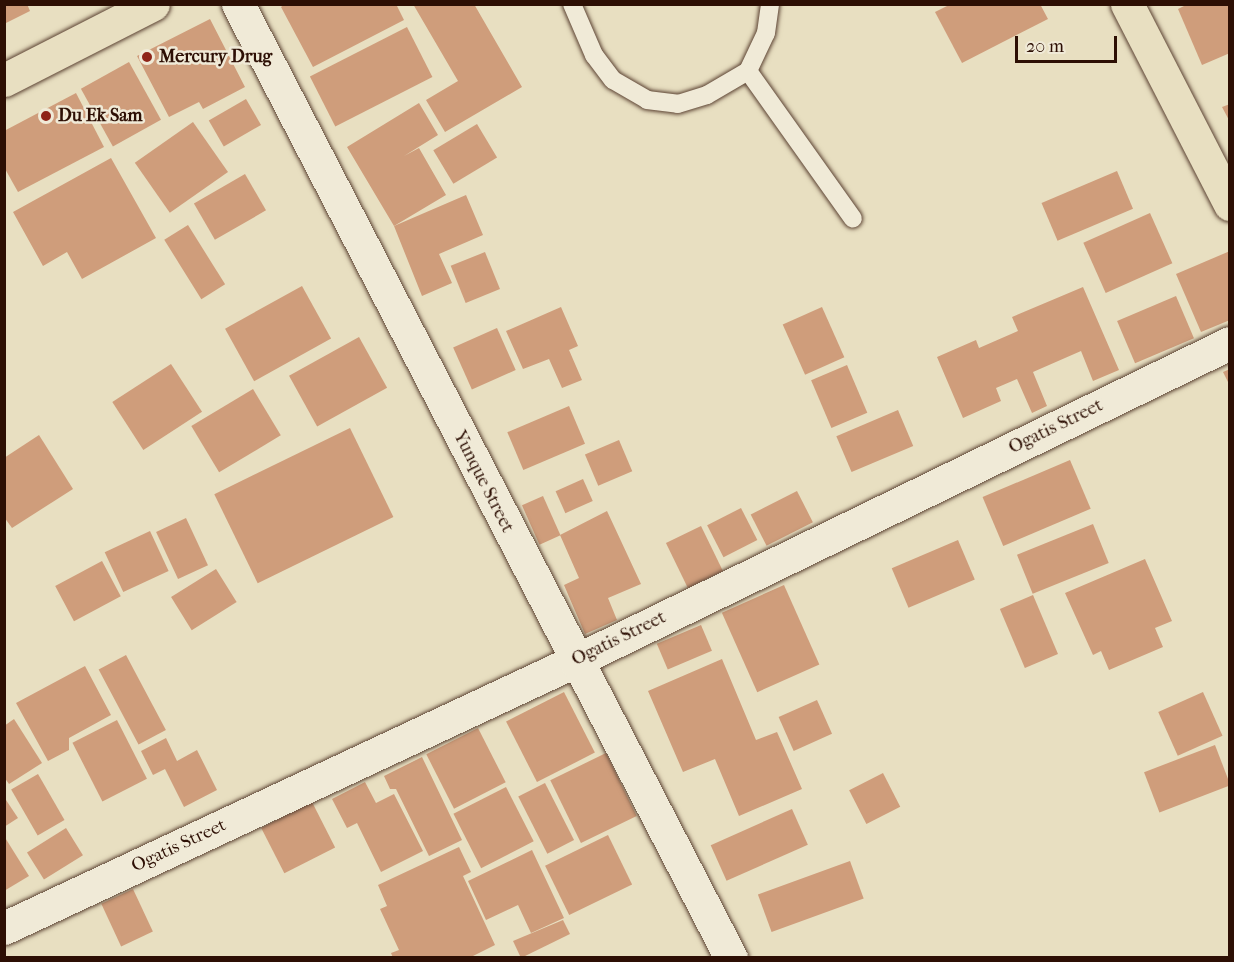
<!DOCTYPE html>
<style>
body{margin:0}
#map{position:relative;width:1234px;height:962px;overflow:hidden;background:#e8dfc1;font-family:"IM FELL French Canon",serif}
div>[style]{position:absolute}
.building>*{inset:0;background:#cf9d7b;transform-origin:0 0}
.roads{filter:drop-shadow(0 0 2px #5c4333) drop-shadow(0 0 2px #5c4333)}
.lane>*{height:18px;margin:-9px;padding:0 9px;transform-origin:9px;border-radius:9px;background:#f0ead7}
.street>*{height:33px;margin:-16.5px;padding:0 16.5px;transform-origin:16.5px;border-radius:16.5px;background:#f0ead7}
.secondary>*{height:33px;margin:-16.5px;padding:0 16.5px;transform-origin:16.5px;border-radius:16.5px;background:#f0ead7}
.primary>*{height:33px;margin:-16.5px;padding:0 16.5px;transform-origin:16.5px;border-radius:16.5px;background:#e8dfc1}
.dots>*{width:16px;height:16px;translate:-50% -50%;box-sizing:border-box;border:3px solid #f0ead7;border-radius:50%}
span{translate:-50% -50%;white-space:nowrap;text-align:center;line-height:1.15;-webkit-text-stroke:5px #f0ead7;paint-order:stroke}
.poi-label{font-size:18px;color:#2d0f04;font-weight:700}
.left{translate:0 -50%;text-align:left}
.street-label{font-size:18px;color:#2d0f04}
.frame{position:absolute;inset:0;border:6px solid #2d0f04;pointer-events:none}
.scale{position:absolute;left:1015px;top:36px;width:102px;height:27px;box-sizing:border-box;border:3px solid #2d0f04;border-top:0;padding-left:8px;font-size:18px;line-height:21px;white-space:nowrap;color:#2d0f04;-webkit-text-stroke:4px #f0ead7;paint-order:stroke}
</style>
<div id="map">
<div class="building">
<i style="clip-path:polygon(4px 4px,27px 4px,30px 11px,4px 24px)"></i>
<i style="clip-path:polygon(285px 4px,396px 4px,404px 20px,313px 67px,281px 7px)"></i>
<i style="clip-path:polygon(413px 4px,474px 4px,522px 87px,445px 132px,426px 100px,458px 81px)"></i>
<i style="clip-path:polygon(951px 4px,1040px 4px,1048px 19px,962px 63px,935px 12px)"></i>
<i style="clip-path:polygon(1188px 4px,1230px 4px,1230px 53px,1202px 65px,1178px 9px)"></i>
<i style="clip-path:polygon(210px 19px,245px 87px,203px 109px,199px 102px,169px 117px,137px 56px)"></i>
<i style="left:407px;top:27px;width:56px;height:109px;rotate:63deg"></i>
<i style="left:129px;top:62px;width:66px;height:55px;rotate:61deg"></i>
<i style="clip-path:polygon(76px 93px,104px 147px,18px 192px,4px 167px,4px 131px)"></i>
<i style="left:246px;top:99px;width:30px;height:43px;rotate:60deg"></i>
<i style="clip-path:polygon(419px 103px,438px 135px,404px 156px,419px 148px,446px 195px,394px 226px,347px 147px)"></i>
<i style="clip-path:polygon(1230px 104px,1230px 122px,1222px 107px)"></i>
<i style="left:193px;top:122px;width:61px;height:71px;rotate:55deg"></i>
<i style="left:477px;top:124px;width:39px;height:51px;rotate:59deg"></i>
<i style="clip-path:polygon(111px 158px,156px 238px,82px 279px,67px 252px,43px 266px,13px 212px)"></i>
<i style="left:1117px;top:171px;width:41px;height:82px;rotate:67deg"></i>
<i style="left:245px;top:174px;width:42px;height:59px;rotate:60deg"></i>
<i style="clip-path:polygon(466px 195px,483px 235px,439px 254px,452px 283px,422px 296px,394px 226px)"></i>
<i style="left:1150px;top:213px;width:55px;height:73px;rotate:66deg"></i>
<i style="left:188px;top:225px;width:70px;height:28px;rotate:58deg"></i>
<i style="clip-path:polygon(1230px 251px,1230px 320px,1201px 332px,1176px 274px)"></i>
<i style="left:485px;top:252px;width:40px;height:37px;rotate:68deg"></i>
<i style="left:302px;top:286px;width:60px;height:88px;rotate:61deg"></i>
<i style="clip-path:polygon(1083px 287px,1119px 370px,1093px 381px,1081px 351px,1033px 372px,1047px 406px,1032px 413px,1017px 379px,996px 388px,1001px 401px,963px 418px,937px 357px,976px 340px,979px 348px,1018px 331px,1012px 317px)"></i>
<i style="left:1176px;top:296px;width:46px;height:64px;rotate:67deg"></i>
<i style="clip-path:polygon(561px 307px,578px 346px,569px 350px,582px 380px,562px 388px,549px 359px,523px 369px,506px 331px)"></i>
<i style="left:822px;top:307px;width:55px;height:43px;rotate:66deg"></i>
<i style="left:497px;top:328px;width:46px;height:48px;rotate:66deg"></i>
<i style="left:359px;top:337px;width:58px;height:80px;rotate:61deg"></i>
<i style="left:171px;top:364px;width:57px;height:70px;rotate:57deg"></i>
<i style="left:847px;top:365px;width:52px;height:39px;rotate:67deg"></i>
<i style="clip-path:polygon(1230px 369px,1230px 386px,1223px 372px)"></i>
<i style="left:253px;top:389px;width:54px;height:72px;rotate:59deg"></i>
<i style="left:569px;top:406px;width:41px;height:67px;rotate:67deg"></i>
<i style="left:898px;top:410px;width:39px;height:67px;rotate:67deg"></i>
<i style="left:350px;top:428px;width:99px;height:151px;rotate:64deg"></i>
<i style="clip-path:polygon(39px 435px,73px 489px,12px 528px,4px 517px,4px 458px)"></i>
<i style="left:619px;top:440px;width:34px;height:37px;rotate:67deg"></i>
<i style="left:1070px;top:460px;width:53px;height:95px;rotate:67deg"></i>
<i style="left:583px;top:479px;width:24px;height:30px;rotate:66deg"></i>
<i style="left:797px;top:491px;width:35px;height:52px;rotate:63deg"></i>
<i style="left:543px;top:496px;width:43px;height:23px;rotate:66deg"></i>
<i style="left:741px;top:508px;width:36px;height:38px;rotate:63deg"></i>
<i style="clip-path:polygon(607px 511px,641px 584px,608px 598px,617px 620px,585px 634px,564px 585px,579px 578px,560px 535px)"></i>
<i style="left:186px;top:518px;width:52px;height:33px;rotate:65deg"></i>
<i style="left:1093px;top:524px;width:42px;height:82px;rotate:68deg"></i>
<i style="left:701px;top:526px;width:50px;height:39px;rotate:64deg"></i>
<i style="left:150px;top:531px;width:44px;height:50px;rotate:65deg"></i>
<i style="left:958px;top:540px;width:43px;height:72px;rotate:67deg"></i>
<i style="clip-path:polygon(1145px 559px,1172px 621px,1155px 628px,1163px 647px,1109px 670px,1101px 651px,1093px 655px,1065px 593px)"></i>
<i style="left:102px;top:561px;width:40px;height:53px;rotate:62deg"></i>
<i style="left:216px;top:569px;width:39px;height:53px;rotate:58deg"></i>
<i style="left:784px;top:585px;width:87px;height:68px;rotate:66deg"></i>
<i style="left:1033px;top:595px;width:64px;height:36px;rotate:67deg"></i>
<i style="left:701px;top:625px;width:28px;height:48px;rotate:67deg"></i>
<i style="left:126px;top:655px;width:85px;height:31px;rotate:62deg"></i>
<i style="clip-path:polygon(722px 659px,756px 740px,777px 732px,802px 789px,739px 816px,715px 759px,683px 772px,648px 691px)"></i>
<i style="clip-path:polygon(85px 666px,111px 715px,69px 738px,69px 750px,48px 761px,16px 703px)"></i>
<i style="left:564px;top:692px;width:68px;height:65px;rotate:63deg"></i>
<i style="left:1203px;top:692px;width:48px;height:49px;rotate:66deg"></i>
<i style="left:817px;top:700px;width:37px;height:42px;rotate:66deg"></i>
<i style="clip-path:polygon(14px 719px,42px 763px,9px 784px,4px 777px,4px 726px)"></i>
<i style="left:117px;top:720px;width:66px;height:50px;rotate:63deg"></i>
<i style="left:478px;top:728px;width:61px;height:58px;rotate:63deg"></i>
<i style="clip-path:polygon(166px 738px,177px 761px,197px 750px,217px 790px,184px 807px,165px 769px,153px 775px,141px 751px)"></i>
<i style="left:1215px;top:745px;width:43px;height:76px;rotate:69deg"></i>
<i style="left:606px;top:753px;width:70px;height:62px;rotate:64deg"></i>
<i style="clip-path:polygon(422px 757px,462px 840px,429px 856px,396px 789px,390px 789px,384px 776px)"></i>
<i style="left:883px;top:773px;width:38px;height:38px;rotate:63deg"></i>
<i style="left:38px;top:774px;width:53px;height:31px;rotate:60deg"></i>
<i style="clip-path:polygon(365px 782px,376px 803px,394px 794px,423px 851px,381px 872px,357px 823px,347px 828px,332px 799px)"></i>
<i style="left:545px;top:783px;width:64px;height:30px;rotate:63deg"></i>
<i style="left:506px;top:787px;width:61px;height:59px;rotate:63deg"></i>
<i style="clip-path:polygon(4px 797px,18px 818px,4px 827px)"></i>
<i style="left:312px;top:802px;width:51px;height:57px;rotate:63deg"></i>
<i style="left:792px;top:809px;width:39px;height:89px;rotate:66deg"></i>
<i style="left:66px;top:828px;width:32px;height:46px;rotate:58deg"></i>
<i style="left:608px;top:835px;width:55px;height:70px;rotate:64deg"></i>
<i style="clip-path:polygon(4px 836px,29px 876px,4px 891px)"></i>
<i style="clip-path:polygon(459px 847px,471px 872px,463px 876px,495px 945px,469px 958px,393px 958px,391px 953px,399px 950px,380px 909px,387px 906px,378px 885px)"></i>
<i style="clip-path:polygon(532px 850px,564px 918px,531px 933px,518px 905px,486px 920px,468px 881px)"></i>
<i style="left:850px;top:861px;width:40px;height:98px;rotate:70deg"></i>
<i style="left:133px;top:889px;width:47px;height:35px;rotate:65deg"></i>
<i style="clip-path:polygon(563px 920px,570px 934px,521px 958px,513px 941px)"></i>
</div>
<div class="roads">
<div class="lane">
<i style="left:572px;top:4px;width:56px;rotate:66.7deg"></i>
<i style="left:594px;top:55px;width:31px;rotate:53deg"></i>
<i style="left:613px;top:80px;width:39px;rotate:30deg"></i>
<i style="left:647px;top:100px;width:31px;rotate:7deg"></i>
<i style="left:678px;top:104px;width:30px;rotate:-17deg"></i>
<i style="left:707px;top:95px;width:48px;rotate:-30.3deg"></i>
<i style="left:748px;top:71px;width:181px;rotate:54.6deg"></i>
<i style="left:748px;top:71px;width:42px;rotate:-64.7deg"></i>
<i style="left:766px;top:33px;width:29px;rotate:-82deg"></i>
</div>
<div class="street">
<i style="left:4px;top:928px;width:630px;rotate:-25.06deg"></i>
<i style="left:575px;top:661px;width:728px;rotate:-25.9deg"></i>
</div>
<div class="secondary">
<i style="left:238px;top:4px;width:1074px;rotate:62.67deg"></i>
</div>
<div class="primary">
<i style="left:1127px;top:4px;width:225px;rotate:62.8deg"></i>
<i style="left:4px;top:80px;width:167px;rotate:-27deg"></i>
</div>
</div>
<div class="dots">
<i style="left:147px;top:57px;background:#8f2418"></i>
<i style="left:46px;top:116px;background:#8f2418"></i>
</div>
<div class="poi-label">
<span class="left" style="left:159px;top:57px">Mercury Drug</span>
<span class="left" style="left:58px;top:116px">Du Ek Sam</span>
</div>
<div class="street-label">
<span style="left:1056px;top:427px;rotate:-26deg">Ogatis Street</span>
<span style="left:483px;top:482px;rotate:63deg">Yunque Street</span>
<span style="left:619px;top:639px;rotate:-26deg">Ogatis Street</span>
<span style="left:179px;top:846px;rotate:-25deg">Ogatis Street</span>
</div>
<div class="frame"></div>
<div class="scale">20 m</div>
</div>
